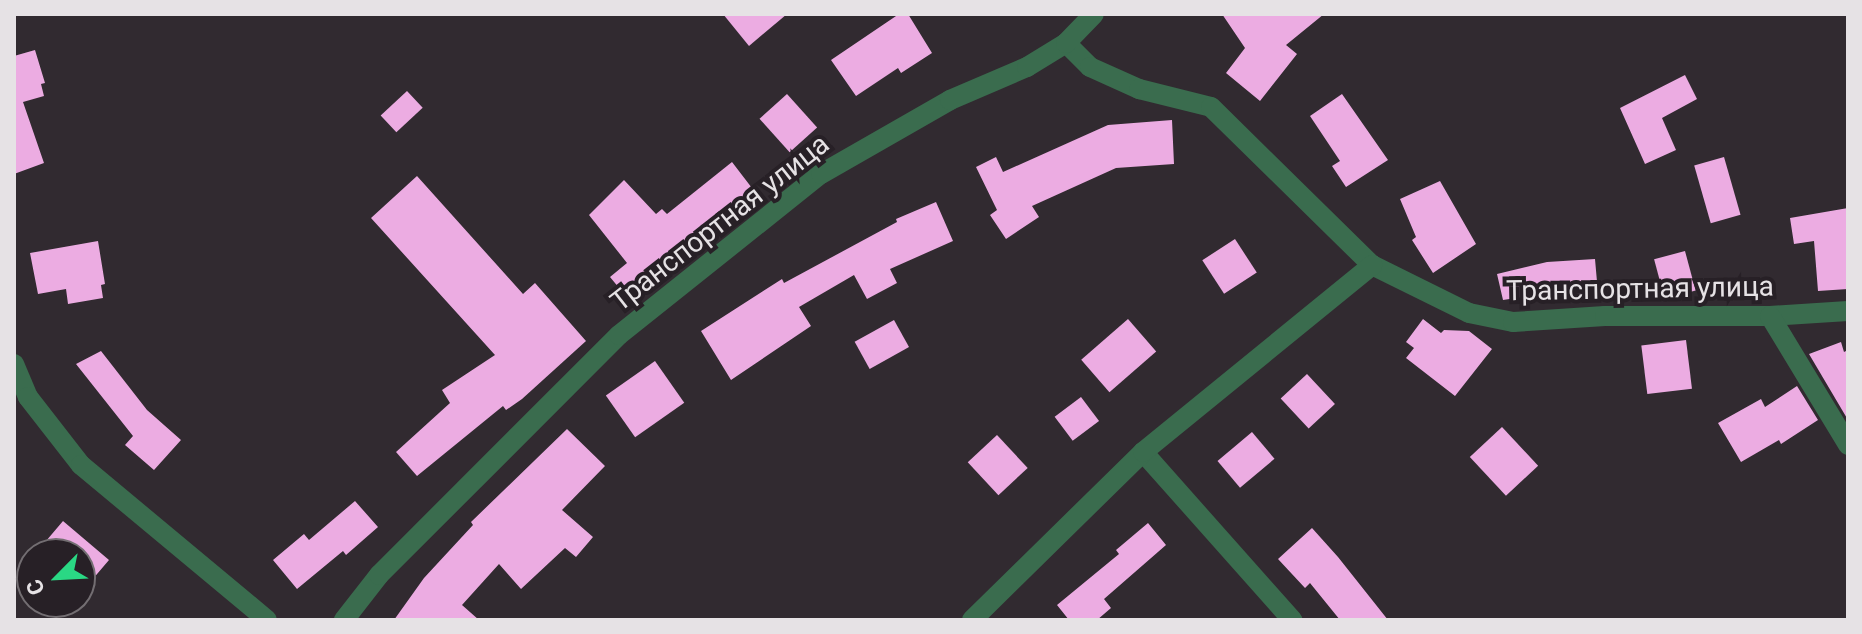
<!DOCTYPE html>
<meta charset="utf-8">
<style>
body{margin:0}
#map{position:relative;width:1862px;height:634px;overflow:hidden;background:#312a30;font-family:Roboto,sans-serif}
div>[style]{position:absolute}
.building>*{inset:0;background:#ecace2;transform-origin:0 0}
.minor>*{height:20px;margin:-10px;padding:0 10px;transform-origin:10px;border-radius:10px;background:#3a6c4e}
span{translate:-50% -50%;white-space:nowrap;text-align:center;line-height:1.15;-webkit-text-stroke:8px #272026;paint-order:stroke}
.street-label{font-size:28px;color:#e6e2e5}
.frame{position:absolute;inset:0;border:16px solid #e6e2e5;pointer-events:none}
.north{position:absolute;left:16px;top:538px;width:80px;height:80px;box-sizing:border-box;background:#272026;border:2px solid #736e72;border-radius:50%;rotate:246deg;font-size:22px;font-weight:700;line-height:32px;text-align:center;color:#e6e2e5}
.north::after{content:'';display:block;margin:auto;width:28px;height:36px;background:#2ad884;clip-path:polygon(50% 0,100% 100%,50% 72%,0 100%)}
</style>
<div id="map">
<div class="building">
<i style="clip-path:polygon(723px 14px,787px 14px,749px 46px)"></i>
<i style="clip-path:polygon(899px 14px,908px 14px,932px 53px,901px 73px,898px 68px,856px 96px,831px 60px)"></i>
<i style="clip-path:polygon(1222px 14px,1324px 14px,1286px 45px,1297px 54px,1260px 101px,1226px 73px,1245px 48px)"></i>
<i style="clip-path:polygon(35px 50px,45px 83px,41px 84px,44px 96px,23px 102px,44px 163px,14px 174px,14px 56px)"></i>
<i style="clip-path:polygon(1685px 75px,1697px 99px,1662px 118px,1676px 150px,1645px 164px,1620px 108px)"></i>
<i style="left:407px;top:91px;width:23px;height:36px;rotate:47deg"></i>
<i style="left:787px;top:94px;width:45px;height:37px;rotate:48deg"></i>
<i style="clip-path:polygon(1342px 94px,1388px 160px,1346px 187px,1332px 166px,1340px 161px,1310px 116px)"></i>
<i style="clip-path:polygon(1172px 120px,1174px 164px,1116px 168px,1032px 206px,1039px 217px,1006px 239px,990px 215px,997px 210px,976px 167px,996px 157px,1003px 172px,1108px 125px)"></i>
<i style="left:1724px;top:157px;width:60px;height:31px;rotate:74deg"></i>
<i style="clip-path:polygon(732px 162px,755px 192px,708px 229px,706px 226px,656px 273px,658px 276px,629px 300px,610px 277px,627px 263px,589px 215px,624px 180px,656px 214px,662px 209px,667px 214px)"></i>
<i style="clip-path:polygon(417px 176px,523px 294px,535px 283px,586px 341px,522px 399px,506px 410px,503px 406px,417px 476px,396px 452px,450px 403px,442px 390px,495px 355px,371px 218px)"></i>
<i style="clip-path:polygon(1440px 181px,1476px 244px,1433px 273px,1412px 240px,1416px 237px,1400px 199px)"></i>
<i style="clip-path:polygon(936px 202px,953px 241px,890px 269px,897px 283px,867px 299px,854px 275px,799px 307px,811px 326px,731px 380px,701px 331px,782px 279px,784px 283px,897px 222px,896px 219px)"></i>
<i style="clip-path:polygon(1848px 208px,1848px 289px,1818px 291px,1814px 241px,1794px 244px,1790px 218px)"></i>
<i style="left:1235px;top:239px;width:40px;height:39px;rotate:57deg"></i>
<i style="clip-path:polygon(98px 241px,105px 284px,101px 285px,103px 298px,68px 304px,66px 289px,38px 294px,30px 253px)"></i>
<i style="left:1685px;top:251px;width:41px;height:32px;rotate:75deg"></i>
<i style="clip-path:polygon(1595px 259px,1598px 293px,1564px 296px,1564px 291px,1503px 300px,1497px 274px,1547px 262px)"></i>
<i style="left:1128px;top:319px;width:43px;height:62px;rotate:49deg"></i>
<i style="clip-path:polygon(1423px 319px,1441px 333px,1444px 330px,1469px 331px,1492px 349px,1455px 396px,1406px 358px,1414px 348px,1406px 342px)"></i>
<i style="left:894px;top:320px;width:31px;height:45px;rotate:61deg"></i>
<i style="left:1686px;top:340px;width:49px;height:45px;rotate:83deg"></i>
<i style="clip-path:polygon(1841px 342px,1844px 352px,1848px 350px,1848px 420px,1809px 354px)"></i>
<i style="clip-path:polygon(101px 351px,147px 410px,181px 440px,154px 470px,125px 445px,133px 436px,76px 364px)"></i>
<i style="left:655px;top:361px;width:51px;height:60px;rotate:55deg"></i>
<i style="left:1307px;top:374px;width:41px;height:36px;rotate:47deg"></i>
<i style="clip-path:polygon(1797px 386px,1818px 420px,1781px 444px,1779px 440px,1741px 462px,1718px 423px,1761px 399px,1765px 407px)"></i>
<i style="left:1081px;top:397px;width:30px;height:33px;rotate:53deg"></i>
<i style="left:1502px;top:427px;width:53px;height:44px;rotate:47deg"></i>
<i style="clip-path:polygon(567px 429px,605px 466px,562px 510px,593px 537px,576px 557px,565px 548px,521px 589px,499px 564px,462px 605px,479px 620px,394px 620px,424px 578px,473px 525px,471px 522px)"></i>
<i style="left:1252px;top:432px;width:35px;height:45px;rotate:50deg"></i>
<i style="left:997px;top:435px;width:45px;height:40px;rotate:47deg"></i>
<i style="clip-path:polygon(355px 501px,378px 527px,346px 555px,343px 551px,297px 589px,273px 560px,304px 534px,309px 540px)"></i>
<i style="clip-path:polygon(63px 521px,109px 560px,80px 594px,80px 554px,35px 554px)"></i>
<i style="clip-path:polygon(1148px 523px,1166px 545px,1104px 599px,1111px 608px,1097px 620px,1069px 620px,1057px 605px,1119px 554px,1116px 550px)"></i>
<i style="clip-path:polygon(1312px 528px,1338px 557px,1388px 620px,1340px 620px,1310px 583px,1305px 588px,1278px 559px)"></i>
</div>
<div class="minor">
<i style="left:1066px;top:43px;width:34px;rotate:45deg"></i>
<i style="left:1090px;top:67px;width:54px;rotate:24.2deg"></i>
<i style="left:1139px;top:89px;width:74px;rotate:14deg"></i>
<i style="left:1211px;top:107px;width:226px;rotate:44.5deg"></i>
<i style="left:1372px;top:265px;width:108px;rotate:26.3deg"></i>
<i style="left:1469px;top:313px;width:45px;rotate:11.6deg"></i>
<i style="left:1513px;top:322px;width:92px;rotate:-3.7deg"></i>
<i style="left:1605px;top:316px;width:165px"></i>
<i style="left:1770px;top:316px;width:78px;rotate:-3.7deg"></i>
<i style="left:1770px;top:316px;width:151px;rotate:58.8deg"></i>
<i style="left:14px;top:364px;width:36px;rotate:67deg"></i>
<i style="left:28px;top:397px;width:86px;rotate:52.1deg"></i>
<i style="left:81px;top:465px;width:242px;rotate:39.8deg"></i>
<i style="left:1143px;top:452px;width:225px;rotate:48.4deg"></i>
<i style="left:344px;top:620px;width:57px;rotate:-52.1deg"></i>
<i style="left:379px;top:575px;width:339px;rotate:-45deg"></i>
<i style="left:619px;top:335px;width:258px;rotate:-38.6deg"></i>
<i style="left:821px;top:174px;width:149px;rotate:-29.8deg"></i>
<i style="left:950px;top:100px;width:84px;rotate:-23.2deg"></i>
<i style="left:1027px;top:67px;width:46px;rotate:-31.6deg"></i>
<i style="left:1066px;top:43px;width:40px;rotate:-46deg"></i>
<i style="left:972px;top:620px;width:240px;rotate:-44.5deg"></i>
<i style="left:1143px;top:452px;width:296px;rotate:-39.2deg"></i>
</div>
<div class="street-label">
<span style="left:720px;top:223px;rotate:-38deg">Транспортная улица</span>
<span style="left:1640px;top:289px;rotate:-1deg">Транспортная улица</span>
</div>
<div class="frame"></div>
<div class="north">С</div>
</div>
